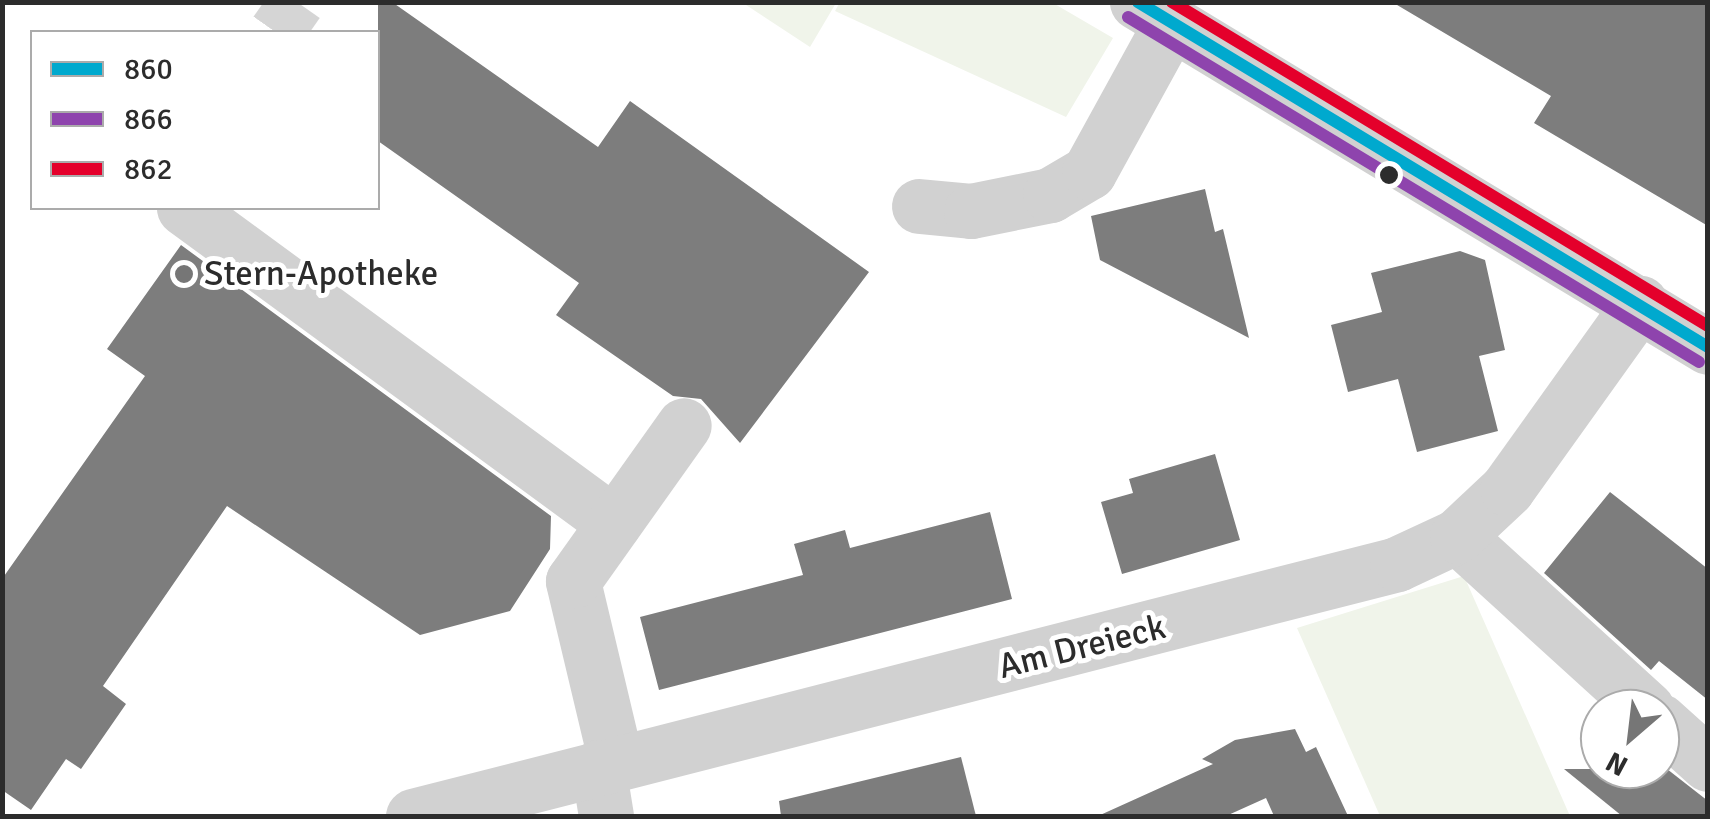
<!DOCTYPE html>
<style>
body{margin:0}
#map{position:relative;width:1710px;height:819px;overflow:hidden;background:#fff;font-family:Signika,sans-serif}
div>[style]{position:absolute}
.green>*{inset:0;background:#f0f4ea}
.building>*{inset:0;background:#7d7d7d}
.minor-tunnel>*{height:55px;margin-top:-27.5px;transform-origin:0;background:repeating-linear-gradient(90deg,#d5d5d5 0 55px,transparent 0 83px)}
.minor>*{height:55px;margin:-27.5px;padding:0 27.5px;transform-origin:27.5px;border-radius:27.5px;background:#d1d1d1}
.bus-1>*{height:12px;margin:-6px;padding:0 6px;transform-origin:6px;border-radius:6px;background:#00a9ce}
.bus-2>*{height:12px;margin:-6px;padding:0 6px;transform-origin:6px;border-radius:6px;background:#8e44ad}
.bus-3>*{height:12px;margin:-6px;padding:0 6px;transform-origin:6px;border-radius:6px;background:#e4002b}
.dots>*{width:28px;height:28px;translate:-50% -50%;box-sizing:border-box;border:5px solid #fff;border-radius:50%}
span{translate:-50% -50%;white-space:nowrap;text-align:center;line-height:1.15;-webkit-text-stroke:10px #fff;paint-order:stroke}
.poi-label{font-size:35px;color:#2c2c2c}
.left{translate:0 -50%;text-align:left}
.street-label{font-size:35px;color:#2c2c2c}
.frame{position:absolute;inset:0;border:5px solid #2c2c2c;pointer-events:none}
.legend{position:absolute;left:30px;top:30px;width:350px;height:180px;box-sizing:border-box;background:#fff;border:2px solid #ababab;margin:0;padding:12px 18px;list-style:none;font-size:30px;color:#2c2c2c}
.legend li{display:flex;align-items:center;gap:20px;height:50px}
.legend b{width:50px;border:2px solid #ababab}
.north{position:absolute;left:1580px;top:689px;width:100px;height:100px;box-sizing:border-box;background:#fff;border:2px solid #ababab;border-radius:50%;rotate:208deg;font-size:28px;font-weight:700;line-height:40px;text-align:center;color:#2c2c2c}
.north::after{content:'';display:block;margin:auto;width:35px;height:45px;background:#767676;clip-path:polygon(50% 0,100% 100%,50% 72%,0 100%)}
</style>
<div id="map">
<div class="green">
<i style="clip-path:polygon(840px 2px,1053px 3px,1113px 38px,1066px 117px,835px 11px)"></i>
<i style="clip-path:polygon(743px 3px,836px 3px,810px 47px)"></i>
<i style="clip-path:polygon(1464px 576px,1570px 816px,1380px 816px,1297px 628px)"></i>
</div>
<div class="building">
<i style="clip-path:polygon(378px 2px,392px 2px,598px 147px,630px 101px,869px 272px,740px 443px,701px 399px,673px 396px,556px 315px,579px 283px,378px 141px)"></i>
<i style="clip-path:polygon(1392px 2px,1708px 2px,1708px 226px,1534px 123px,1551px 96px)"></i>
<i style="clip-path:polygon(1205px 189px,1215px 232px,1223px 229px,1249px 338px,1100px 260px,1091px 216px)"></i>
<i style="clip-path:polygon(181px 245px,551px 516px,550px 549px,510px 611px,420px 635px,227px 506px,103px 686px,126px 704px,81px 769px,66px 759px,31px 810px,2px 790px,2px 579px,145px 376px,107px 349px)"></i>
<i style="clip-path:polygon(1460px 251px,1485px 260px,1505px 350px,1479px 356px,1498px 431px,1417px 452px,1398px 379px,1348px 392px,1331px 325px,1382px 312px,1371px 273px)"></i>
<i style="clip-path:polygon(1215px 454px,1240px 540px,1122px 574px,1101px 502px,1133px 493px,1129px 479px)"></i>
<i style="clip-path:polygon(1610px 492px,1708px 569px,1708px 700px,1659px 661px,1651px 670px,1544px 573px)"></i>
<i style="clip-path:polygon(990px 512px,1012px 599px,659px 690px,640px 617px,803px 575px,794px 544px,845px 530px,850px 548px)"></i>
<i style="clip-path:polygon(1295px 729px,1306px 752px,1316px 747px,1348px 816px,1274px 816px,1266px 798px,1226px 816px,1098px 816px,1213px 764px,1202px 759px,1235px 740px)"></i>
<i style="clip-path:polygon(961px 757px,976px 816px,781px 816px,779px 801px)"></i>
<i style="clip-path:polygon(1564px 769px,1667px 769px,1708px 801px,1708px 816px,1622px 816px)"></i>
</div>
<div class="minor-tunnel">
<i style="left:276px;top:32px;width:37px;rotate:-55deg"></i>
</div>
<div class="minor">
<i style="left:1137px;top:2px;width:667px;rotate:31.14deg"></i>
<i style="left:919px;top:206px;width:52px;rotate:5.5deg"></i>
<i style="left:971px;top:211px;width:81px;rotate:-11.4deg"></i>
<i style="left:1050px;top:195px;width:45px;rotate:-30.5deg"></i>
<i style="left:1089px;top:172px;width:170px;rotate:-61.2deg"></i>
<i style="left:184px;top:208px;width:533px;rotate:36.22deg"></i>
<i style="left:1457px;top:536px;width:257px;rotate:42.3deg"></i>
<i style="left:1660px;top:721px;width:64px;rotate:41.9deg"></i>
<i style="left:616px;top:762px;width:186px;rotate:-103.4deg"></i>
<i style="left:573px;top:581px;width:191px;rotate:-54.6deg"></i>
<i style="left:598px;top:767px;width:50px;rotate:80.7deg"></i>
<i style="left:413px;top:816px;width:1016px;rotate:-14.36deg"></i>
<i style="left:1397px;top:564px;width:66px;rotate:-25deg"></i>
<i style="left:1457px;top:536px;width:69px;rotate:-43.2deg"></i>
<i style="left:1507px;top:489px;width:229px;rotate:-54.4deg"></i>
</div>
<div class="bus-1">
<i style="left:1138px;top:2px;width:666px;rotate:31.18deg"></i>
</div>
<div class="bus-2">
<i style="left:1128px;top:17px;width:667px;rotate:31.14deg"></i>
</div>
<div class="bus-3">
<i style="left:1172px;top:2px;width:626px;rotate:31.15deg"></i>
</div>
<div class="dots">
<i style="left:1389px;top:175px;background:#2c2c2c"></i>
<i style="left:184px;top:274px;background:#767676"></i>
</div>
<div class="poi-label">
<span class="left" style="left:204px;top:274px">Stern-Apotheke</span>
</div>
<div class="street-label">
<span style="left:1082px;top:647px;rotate:-14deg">Am Dreieck</span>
</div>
<div class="frame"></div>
<ul class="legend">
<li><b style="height:12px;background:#00a9ce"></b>860</li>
<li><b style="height:12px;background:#8e44ad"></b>866</li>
<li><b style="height:12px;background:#e4002b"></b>862</li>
</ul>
<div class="north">N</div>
</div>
